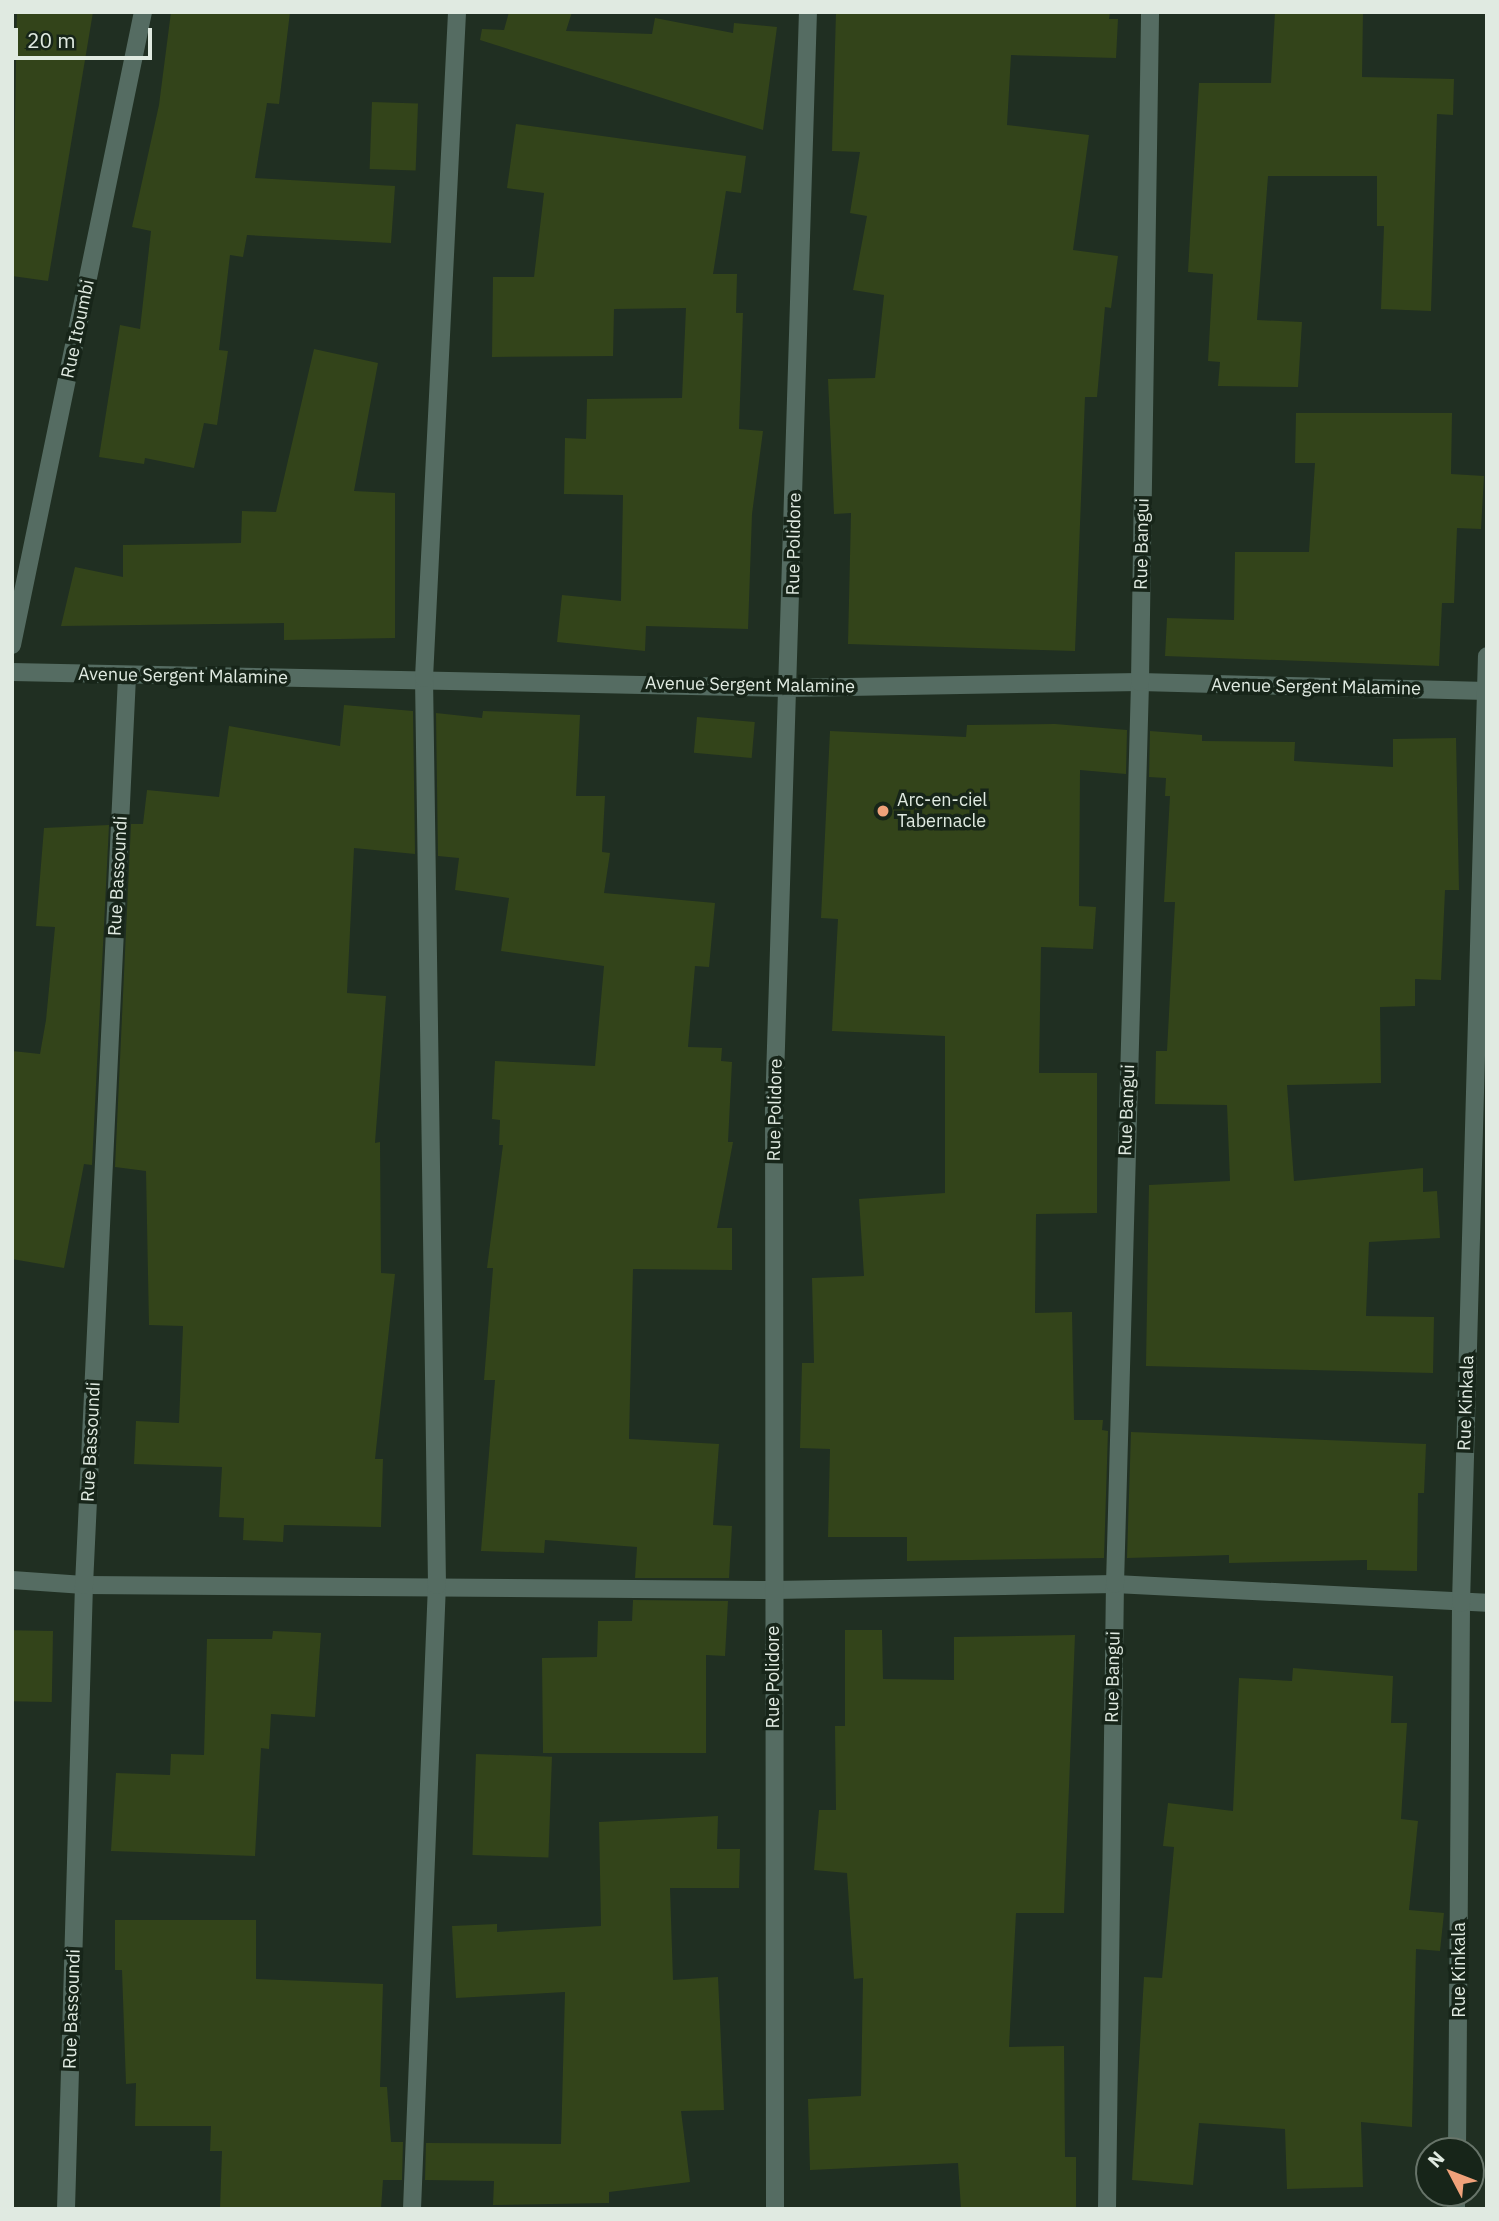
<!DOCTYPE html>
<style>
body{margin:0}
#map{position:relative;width:1499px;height:2221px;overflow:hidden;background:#202f22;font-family:"IBM Plex Sans",sans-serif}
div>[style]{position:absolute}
.building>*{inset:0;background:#33441a;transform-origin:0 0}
.minor>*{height:18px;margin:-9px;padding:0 9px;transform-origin:9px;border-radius:9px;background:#556c62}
.tertiary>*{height:18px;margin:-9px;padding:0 9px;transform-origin:9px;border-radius:9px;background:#556c62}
.dots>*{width:19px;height:19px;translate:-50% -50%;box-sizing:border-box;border:4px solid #172519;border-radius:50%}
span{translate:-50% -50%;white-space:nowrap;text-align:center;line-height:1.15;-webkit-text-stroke:7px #172519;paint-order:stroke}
.street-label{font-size:18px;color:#e0eae1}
.poi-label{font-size:18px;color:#e0eae1}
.left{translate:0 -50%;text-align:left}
.frame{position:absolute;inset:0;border:14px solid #e0eae1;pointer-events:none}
.north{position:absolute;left:1415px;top:2137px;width:70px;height:70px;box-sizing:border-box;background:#172519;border:2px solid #677469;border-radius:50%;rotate:312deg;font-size:19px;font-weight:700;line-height:28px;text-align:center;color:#e0eae1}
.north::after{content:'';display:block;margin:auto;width:24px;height:32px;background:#f0a27a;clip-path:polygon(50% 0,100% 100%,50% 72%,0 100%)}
.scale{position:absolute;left:14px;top:28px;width:138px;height:32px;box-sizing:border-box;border:4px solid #e0eae1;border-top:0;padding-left:9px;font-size:21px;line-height:24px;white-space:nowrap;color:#e0eae1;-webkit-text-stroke:5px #172519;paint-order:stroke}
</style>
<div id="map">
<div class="building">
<i style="clip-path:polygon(17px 12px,93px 12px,48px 281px,12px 276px)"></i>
<i style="clip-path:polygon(171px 12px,290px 12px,279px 104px,267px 103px,255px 178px,395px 186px,391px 243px,247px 235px,243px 257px,230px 255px,219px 350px,228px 351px,217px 425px,204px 423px,194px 468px,145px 458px,144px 464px,99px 457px,120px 325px,140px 329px,151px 231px,132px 227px,159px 105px)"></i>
<i style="clip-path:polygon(509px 12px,572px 12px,566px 31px,652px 34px,655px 18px,733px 33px,734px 23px,777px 27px,763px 130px,480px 40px,482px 29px,504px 30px)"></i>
<i style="clip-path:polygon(836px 12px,1110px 12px,1109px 19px,1118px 19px,1116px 58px,1011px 55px,1007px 125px,1089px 135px,1073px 250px,1118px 256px,1111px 308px,1105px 307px,1097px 397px,1085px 397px,1075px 651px,848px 644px,851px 513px,834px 514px,828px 379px,875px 378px,884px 295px,853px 290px,867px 216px,850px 213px,860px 152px,832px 151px)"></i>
<i style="clip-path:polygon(1275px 12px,1363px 12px,1362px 77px,1454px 79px,1453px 115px,1437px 114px,1431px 311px,1381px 309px,1384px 226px,1377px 226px,1377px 176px,1268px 176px,1257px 320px,1302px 322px,1298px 387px,1218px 386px,1220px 362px,1208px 361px,1213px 274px,1188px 272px,1199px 83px,1271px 83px)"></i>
<i style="left:372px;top:102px;width:46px;height:67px;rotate:2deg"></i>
<i style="clip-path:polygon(516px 124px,746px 156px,741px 193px,726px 191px,713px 274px,737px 274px,736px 313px,743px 313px,739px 429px,763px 431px,752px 514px,748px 629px,646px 626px,645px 651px,557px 642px,562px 595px,621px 601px,623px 495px,564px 494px,565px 438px,586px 439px,587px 399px,682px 398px,686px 308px,614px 309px,613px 356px,492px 357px,493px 277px,534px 277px,544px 193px,507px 188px)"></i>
<i style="clip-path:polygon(314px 349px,378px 363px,354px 491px,395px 493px,395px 638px,284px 640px,284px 623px,61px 626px,75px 567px,123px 577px,123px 545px,241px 543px,242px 511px,276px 512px)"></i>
<i style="clip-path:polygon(1296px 413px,1452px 413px,1451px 474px,1484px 476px,1481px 529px,1457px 528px,1454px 603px,1442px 603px,1439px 666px,1165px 656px,1167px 618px,1234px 620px,1235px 552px,1309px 552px,1315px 463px,1295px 463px)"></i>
<i style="clip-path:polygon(344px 705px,413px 711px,415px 854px,354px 848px,347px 993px,386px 996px,375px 1143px,380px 1142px,381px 1273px,395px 1274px,375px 1459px,383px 1459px,381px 1527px,284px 1525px,283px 1542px,243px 1540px,244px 1518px,219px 1517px,222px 1467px,134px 1464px,136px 1421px,179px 1423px,183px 1326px,149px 1325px,146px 1171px,115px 1167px,131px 824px,143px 824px,147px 790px,219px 797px,229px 726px,340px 746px)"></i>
<i style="clip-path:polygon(483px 711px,580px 715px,576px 796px,605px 796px,602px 852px,610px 853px,604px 893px,715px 903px,709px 967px,695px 966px,688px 1047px,722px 1048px,721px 1061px,732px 1062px,728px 1142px,733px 1142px,717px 1228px,732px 1228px,732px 1270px,633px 1269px,629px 1439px,719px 1444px,713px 1525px,732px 1526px,729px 1578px,635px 1578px,637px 1547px,545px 1540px,544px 1553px,481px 1551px,495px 1380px,484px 1380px,493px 1268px,487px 1268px,503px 1145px,499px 1145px,500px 1120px,492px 1119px,495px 1061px,595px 1066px,604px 966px,501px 951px,509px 898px,455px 890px,459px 858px,438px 856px,436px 713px,482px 718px)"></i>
<i style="left:697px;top:717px;width:58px;height:36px;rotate:5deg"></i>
<i style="clip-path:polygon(1055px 724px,1127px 730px,1126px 774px,1080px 770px,1079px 906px,1096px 907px,1093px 949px,1041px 947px,1039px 1073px,1097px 1073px,1097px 1213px,1036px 1214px,1035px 1313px,1072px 1312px,1074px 1420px,1103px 1420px,1102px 1430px,1108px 1431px,1104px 1558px,907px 1561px,907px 1537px,828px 1537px,830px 1449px,800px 1448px,802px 1363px,814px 1363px,812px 1278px,864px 1276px,859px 1199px,945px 1193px,945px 1036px,832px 1031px,838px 919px,821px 918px,830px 731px,966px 737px,967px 725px)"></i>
<i style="clip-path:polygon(1150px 731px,1202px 735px,1202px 741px,1295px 742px,1294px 761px,1393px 767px,1393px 739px,1456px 738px,1459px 890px,1445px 890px,1441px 980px,1415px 979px,1415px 1006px,1380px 1007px,1381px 1083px,1287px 1085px,1294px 1181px,1423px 1168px,1423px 1192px,1437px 1191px,1440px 1238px,1369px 1242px,1366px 1316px,1434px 1317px,1433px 1373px,1146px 1366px,1149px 1185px,1230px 1181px,1227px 1105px,1155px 1104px,1156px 1051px,1167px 1051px,1175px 902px,1164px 902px,1170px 796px,1165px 796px,1166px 778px,1149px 777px)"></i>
<i style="clip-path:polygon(109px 825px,92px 1165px,84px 1164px,64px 1268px,12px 1259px,12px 1051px,40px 1054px,46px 1020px,55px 927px,36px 926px,44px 828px)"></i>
<i style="clip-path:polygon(1131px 1432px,1426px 1444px,1424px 1493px,1418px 1493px,1417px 1571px,1367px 1570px,1367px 1560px,1229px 1563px,1229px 1555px,1127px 1558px)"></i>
<i style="clip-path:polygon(633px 1600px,728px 1601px,725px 1656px,706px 1655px,706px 1753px,543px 1753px,542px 1658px,597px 1657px,598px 1621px,632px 1621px)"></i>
<i style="clip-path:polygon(845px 1630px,882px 1630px,883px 1679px,954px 1680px,954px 1637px,1075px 1635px,1064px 1913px,1016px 1913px,1009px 2047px,1064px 2046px,1065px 2157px,1076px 2157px,1076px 2209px,961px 2209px,958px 2163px,810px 2170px,808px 2099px,861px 2096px,863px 1978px,854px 1979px,847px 1873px,814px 1870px,819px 1810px,836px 1810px,835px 1726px,845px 1726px)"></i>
<i style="left:53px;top:1631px;width:71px;height:41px;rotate:91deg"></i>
<i style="clip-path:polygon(273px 1631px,321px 1633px,315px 1717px,271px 1714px,269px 1749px,261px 1748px,255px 1856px,111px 1851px,116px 1773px,170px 1775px,171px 1754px,204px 1755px,207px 1639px,272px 1639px)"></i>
<i style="clip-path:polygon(1293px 1668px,1393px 1676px,1391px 1723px,1407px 1723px,1401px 1819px,1418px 1821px,1409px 1910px,1444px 1913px,1440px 1951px,1416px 1949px,1412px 2127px,1361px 2122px,1363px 2187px,1287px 2189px,1285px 2129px,1199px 2123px,1193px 2185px,1132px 2180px,1144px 1977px,1162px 1978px,1174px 1847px,1163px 1846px,1168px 1803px,1233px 1811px,1239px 1678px,1292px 1681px)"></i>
<i style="left:476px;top:1754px;width:76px;height:101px;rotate:2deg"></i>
<i style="clip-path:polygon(718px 1816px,717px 1849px,740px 1849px,739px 1888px,670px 1888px,673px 1980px,718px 1977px,724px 2110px,681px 2111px,690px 2182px,609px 2192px,609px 2203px,493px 2205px,494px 2181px,425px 2180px,426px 2143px,561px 2144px,565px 1992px,456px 1998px,452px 1926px,497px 1924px,497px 1932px,601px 1926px,599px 1822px)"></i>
<i style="clip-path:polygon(115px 1920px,256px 1920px,256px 1979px,383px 1984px,380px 2087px,387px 2087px,391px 2142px,403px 2142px,402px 2180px,383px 2180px,381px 2209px,220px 2209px,222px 2151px,210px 2151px,211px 2126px,135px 2126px,136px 2083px,126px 2084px,122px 1970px,115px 1970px)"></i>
</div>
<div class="minor">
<i style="left:12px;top:672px;width:778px;rotate:1.18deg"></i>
<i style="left:790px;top:688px;width:350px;rotate:-1deg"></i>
<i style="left:1140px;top:682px;width:347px;rotate:1.5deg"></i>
<i style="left:12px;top:1580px;width:72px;rotate:4deg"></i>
<i style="left:84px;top:1585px;width:689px;rotate:0.42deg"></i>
<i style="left:773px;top:1590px;width:342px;rotate:-1deg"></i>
<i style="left:1115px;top:1584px;width:372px;rotate:2.9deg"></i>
<i style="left:1457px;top:2151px;width:548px;rotate:-89.58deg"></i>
<i style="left:1461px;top:1603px;width:947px;rotate:-88.43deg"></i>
<i style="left:66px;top:2209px;width:624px;rotate:-88.35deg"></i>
<i style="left:84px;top:1585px;width:910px;rotate:-87.29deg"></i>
<i style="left:412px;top:2209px;width:625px;rotate:-87.71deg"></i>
<i style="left:437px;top:1585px;width:907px;rotate:-90.82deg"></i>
<i style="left:424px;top:678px;width:667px;rotate:-87.16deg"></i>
<i style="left:775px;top:2209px;width:1098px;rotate:-90.05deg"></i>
<i style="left:774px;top:1111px;width:1100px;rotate:-88.23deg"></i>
<i style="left:1107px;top:2209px;width:625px;rotate:-89.27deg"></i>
<i style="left:1115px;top:1584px;width:902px;rotate:-88.41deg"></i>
<i style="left:1140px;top:682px;width:670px;rotate:-89.14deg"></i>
<i style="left:1456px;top:2209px;width:16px;rotate:-90deg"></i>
</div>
<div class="tertiary">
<i style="left:12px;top:645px;width:646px;rotate:-78.31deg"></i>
</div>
<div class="dots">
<i style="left:883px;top:811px;background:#f0a27a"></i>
</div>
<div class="street-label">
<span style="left:78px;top:329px;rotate:-78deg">Rue Itoumbi</span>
<span style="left:794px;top:544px;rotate:-89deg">Rue Polidore</span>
<span style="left:1142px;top:544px;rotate:-89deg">Rue Bangui</span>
<span style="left:183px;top:676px;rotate:1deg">Avenue Sergent Malamine</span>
<span style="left:750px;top:685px;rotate:1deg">Avenue Sergent Malamine</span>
<span style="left:1316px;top:687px;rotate:1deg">Avenue Sergent Malamine</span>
<span style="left:118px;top:876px;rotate:-87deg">Rue Bassoundi</span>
<span style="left:775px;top:1110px;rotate:-89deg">Rue Polidore</span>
<span style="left:1127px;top:1110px;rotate:-88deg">Rue Bangui</span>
<span style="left:1466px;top:1403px;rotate:-88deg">Rue Kinkala</span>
<span style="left:91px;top:1442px;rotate:-87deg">Rue Bassoundi</span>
<span style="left:773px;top:1677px;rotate:-90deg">Rue Polidore</span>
<span style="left:1113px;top:1677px;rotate:-89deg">Rue Bangui</span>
<span style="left:1459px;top:1970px;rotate:-90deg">Rue Kinkala</span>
<span style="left:72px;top:2009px;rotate:-88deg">Rue Bassoundi</span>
</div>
<div class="poi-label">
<span class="left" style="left:897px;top:811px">Arc-en-ciel<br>Tabernacle</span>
</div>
<div class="frame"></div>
<div class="north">N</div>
<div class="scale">20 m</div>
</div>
